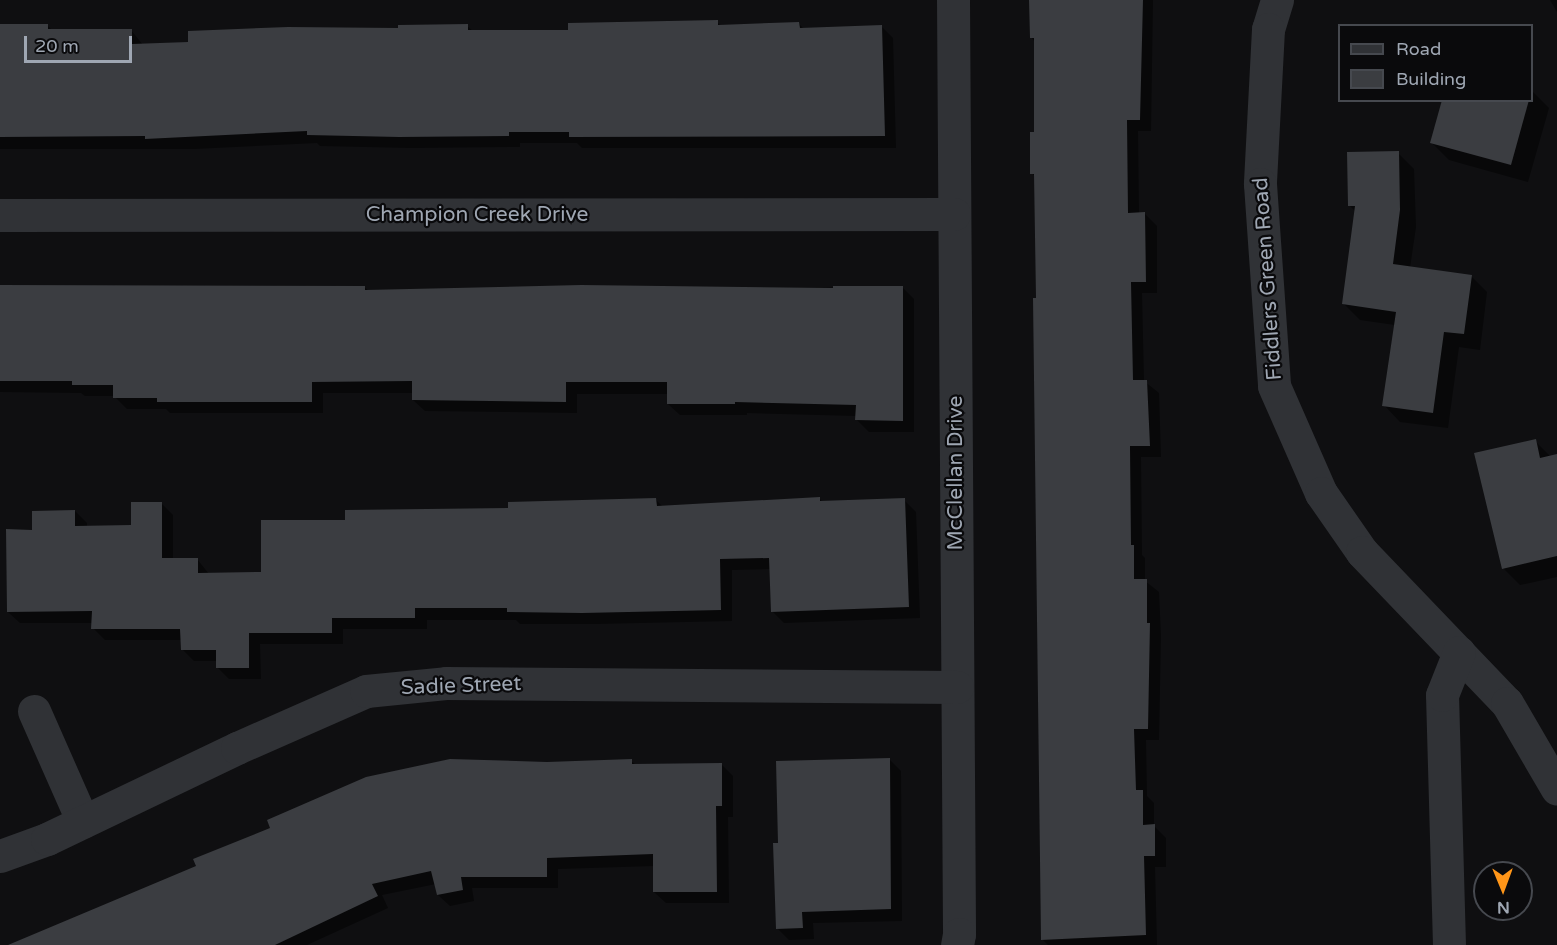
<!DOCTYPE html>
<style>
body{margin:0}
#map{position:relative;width:1557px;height:945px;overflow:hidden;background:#0f0f11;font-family:"Varela Round",sans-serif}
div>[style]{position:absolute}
.shadow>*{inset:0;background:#0007}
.building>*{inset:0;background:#3b3d41}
.minor>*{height:33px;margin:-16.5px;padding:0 16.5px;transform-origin:16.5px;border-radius:16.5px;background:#303236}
span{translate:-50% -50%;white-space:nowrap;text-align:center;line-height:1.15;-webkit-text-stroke:4.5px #0a0a0c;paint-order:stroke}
.street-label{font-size:21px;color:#9fa7b3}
.legend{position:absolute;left:1338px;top:24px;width:195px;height:78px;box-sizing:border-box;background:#0a0a0c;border:2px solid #46494f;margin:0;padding:8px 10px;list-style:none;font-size:18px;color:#9fa7b3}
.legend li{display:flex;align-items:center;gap:12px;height:30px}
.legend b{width:30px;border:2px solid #46494f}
.north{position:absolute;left:1473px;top:861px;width:60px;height:60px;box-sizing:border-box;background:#0a0a0c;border:2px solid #46494f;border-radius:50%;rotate:179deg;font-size:16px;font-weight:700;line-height:24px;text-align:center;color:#9fa7b3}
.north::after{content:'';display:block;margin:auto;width:21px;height:27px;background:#ff9619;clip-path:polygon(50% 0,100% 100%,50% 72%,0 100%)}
.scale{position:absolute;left:24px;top:36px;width:108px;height:27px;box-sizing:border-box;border:3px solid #9fa7b3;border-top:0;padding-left:8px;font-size:18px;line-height:21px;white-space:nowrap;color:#9fa7b3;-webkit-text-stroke:4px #0a0a0c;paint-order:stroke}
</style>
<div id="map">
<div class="shadow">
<i style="clip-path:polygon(1031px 0,1153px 0,1151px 131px,1138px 131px,1139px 214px,1145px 214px,1157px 226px,1157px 293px,1142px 293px,1144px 381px,1159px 393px,1161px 457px,1141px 457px,1142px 555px,1145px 558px,1145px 581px,1159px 592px,1161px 636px,1159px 740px,1146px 740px,1147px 796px,1154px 803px,1154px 826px,1166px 838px,1166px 867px,1155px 867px,1157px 945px,1048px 945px,1042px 939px,1036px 178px,1032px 173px,1036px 134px,1035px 42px,1031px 37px)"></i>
<i style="clip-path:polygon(1550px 0,1557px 0,1557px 12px)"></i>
<i style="clip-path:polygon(717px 22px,722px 27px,799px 24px,804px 29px,881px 26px,893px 38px,896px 148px,582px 148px,577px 143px,520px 143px,520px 147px,411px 148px,320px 146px,317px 143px,194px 149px,0 149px,0 25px,48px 26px,52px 30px,131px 30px,143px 45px,467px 26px,473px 31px,570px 31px)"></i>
<i style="clip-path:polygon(1532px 91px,1549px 108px,1528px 182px,1449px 160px,1432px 143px,1444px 100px,1532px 100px)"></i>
<i style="clip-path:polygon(1398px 153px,1414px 169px,1416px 227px,1410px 268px,1471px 276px,1487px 292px,1480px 350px,1459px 347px,1448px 428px,1400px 422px,1384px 405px,1395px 325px,1360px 320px,1344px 304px,1356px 212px,1349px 205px)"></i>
<i style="clip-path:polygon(0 287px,364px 287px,369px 291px,902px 287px,914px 299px,914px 432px,869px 432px,857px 420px,857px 416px,747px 413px,747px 415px,680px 415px,668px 404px,668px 394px,577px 394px,577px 413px,425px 411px,413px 400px,413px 393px,323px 393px,323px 413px,170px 413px,166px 409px,127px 409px,114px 396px,85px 396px,81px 393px,0 392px)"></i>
<i style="clip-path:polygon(1535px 441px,1551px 457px,1557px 456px,1557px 577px,1520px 585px,1503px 568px)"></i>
<i style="clip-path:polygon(820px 499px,823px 503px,904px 500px,916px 512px,920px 618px,784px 623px,772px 611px,771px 569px,732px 570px,732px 621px,595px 624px,520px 624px,516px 620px,427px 620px,427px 629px,343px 629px,343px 644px,260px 644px,261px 679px,229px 679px,217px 667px,217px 661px,194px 661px,182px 649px,182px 640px,105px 640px,93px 628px,93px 623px,20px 623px,8px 612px,33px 531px,75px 511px,87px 523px,87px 527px,132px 527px,161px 503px,173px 515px,173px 560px,197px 559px,209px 574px,262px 574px,346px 522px,656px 500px,663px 507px)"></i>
<i style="clip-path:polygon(889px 759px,901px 771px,902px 921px,813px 923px,814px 939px,789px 940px,777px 928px,780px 844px)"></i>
<i style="clip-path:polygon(631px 761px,636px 765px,721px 764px,733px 776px,733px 817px,728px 817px,729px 903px,666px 903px,654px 892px,654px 866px,558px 869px,558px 888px,472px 888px,474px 901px,450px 906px,438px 895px,436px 884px,382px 895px,388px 908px,307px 945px,19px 945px,547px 763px)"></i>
</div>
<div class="building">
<i style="clip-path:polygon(1029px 0,1143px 0,1140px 120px,1127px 120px,1128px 213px,1145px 212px,1146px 282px,1131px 282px,1133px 380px,1147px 380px,1150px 446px,1130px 446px,1131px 545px,1134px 545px,1134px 579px,1147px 579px,1147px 623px,1150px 623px,1148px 729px,1134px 729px,1136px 790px,1143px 790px,1143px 825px,1155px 824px,1155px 856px,1144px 856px,1146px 935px,1041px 940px,1033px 298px,1036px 298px,1034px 174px,1030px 174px,1030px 132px,1034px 132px,1034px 38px,1030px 38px)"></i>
<i style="clip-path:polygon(718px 20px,718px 25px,799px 22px,800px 28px,882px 25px,885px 136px,569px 137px,569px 132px,509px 132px,509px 136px,399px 137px,307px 135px,307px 131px,145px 139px,145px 136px,0 137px,0 24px,48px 24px,48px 29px,132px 29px,132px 44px,188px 42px,188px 31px,288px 27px,398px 28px,398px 25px,468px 24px,468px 30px,568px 30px,568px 23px)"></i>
<i style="clip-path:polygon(1442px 100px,1529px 100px,1511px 165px,1430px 143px)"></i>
<i style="clip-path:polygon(1399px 151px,1400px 210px,1393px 264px,1472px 275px,1464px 334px,1444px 332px,1433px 413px,1382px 406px,1396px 312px,1342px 304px,1355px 206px,1348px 206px,1347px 152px)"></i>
<i style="clip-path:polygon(0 285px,365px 286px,365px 290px,581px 285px,833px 288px,833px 286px,903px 286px,903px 421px,855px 420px,856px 405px,735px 402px,735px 404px,667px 404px,667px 382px,566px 382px,566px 402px,412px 400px,412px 381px,312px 382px,312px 402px,157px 402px,157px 398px,113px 398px,113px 385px,72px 385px,72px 381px,0 381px)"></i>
<i style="clip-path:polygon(1536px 439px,1540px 458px,1557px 454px,1557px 556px,1502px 569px,1474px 453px)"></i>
<i style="clip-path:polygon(820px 497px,820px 501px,905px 498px,909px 607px,771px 612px,769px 558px,720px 559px,721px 610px,582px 613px,507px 612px,507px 608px,415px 608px,415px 618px,332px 618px,332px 633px,249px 633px,249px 668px,216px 668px,216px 650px,181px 650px,180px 629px,91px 629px,92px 611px,7px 612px,6px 529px,32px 530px,32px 511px,75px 510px,75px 526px,131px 525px,131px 502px,162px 502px,162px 558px,198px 558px,198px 573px,261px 572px,261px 520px,345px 520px,345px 510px,508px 508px,508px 502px,656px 498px,657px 506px)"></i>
<i style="clip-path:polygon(890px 758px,891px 909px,802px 912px,803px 928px,776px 929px,773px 843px,778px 843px,776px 761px)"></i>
<i style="clip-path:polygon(450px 759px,547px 762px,632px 759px,632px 764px,722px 763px,722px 806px,716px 806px,717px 892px,653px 892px,653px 854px,547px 858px,547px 877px,461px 877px,463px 890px,437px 895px,431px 871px,372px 884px,378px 896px,275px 945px,8px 945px,196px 866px,193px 859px,270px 828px,267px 820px,366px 777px)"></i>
</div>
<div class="minor">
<i style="left:953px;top:0;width:934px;rotate:89.63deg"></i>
<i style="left:959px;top:934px;width:11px;rotate:100deg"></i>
<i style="left:1277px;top:0;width:30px;rotate:107deg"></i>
<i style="left:1268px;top:29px;width:155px;rotate:93deg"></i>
<i style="left:1260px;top:184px;width:202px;rotate:86deg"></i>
<i style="left:1274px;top:386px;width:117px;rotate:66.3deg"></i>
<i style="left:1321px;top:493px;width:72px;rotate:55.2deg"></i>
<i style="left:1362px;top:552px;width:209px;rotate:46.2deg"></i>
<i style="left:1507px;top:703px;width:99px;rotate:59.8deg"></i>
<i style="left:0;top:215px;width:954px;rotate:-0.06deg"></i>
<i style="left:34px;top:711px;width:121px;rotate:66.2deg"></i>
<i style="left:0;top:856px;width:50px;rotate:-19.9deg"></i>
<i style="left:47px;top:839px;width:211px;rotate:-25.6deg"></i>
<i style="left:237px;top:748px;width:141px;rotate:-23.8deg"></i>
<i style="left:366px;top:691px;width:80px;rotate:-5.7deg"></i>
<i style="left:446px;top:683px;width:511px;rotate:0.45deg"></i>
<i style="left:1449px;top:945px;width:250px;rotate:-91.6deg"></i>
<i style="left:1442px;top:695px;width:46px;rotate:-68.4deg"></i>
</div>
<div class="street-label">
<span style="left:477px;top:215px">Champion Creek Drive</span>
<span style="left:1268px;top:279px;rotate:-94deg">Fiddlers Green Road</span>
<span style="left:956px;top:473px;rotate:-90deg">McClellan Drive</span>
<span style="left:461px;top:686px;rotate:-2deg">Sadie Street</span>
</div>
<ul class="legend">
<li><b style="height:8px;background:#303236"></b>Road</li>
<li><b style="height:16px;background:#3b3d41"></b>Building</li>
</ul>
<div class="north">N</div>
<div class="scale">20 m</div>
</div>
